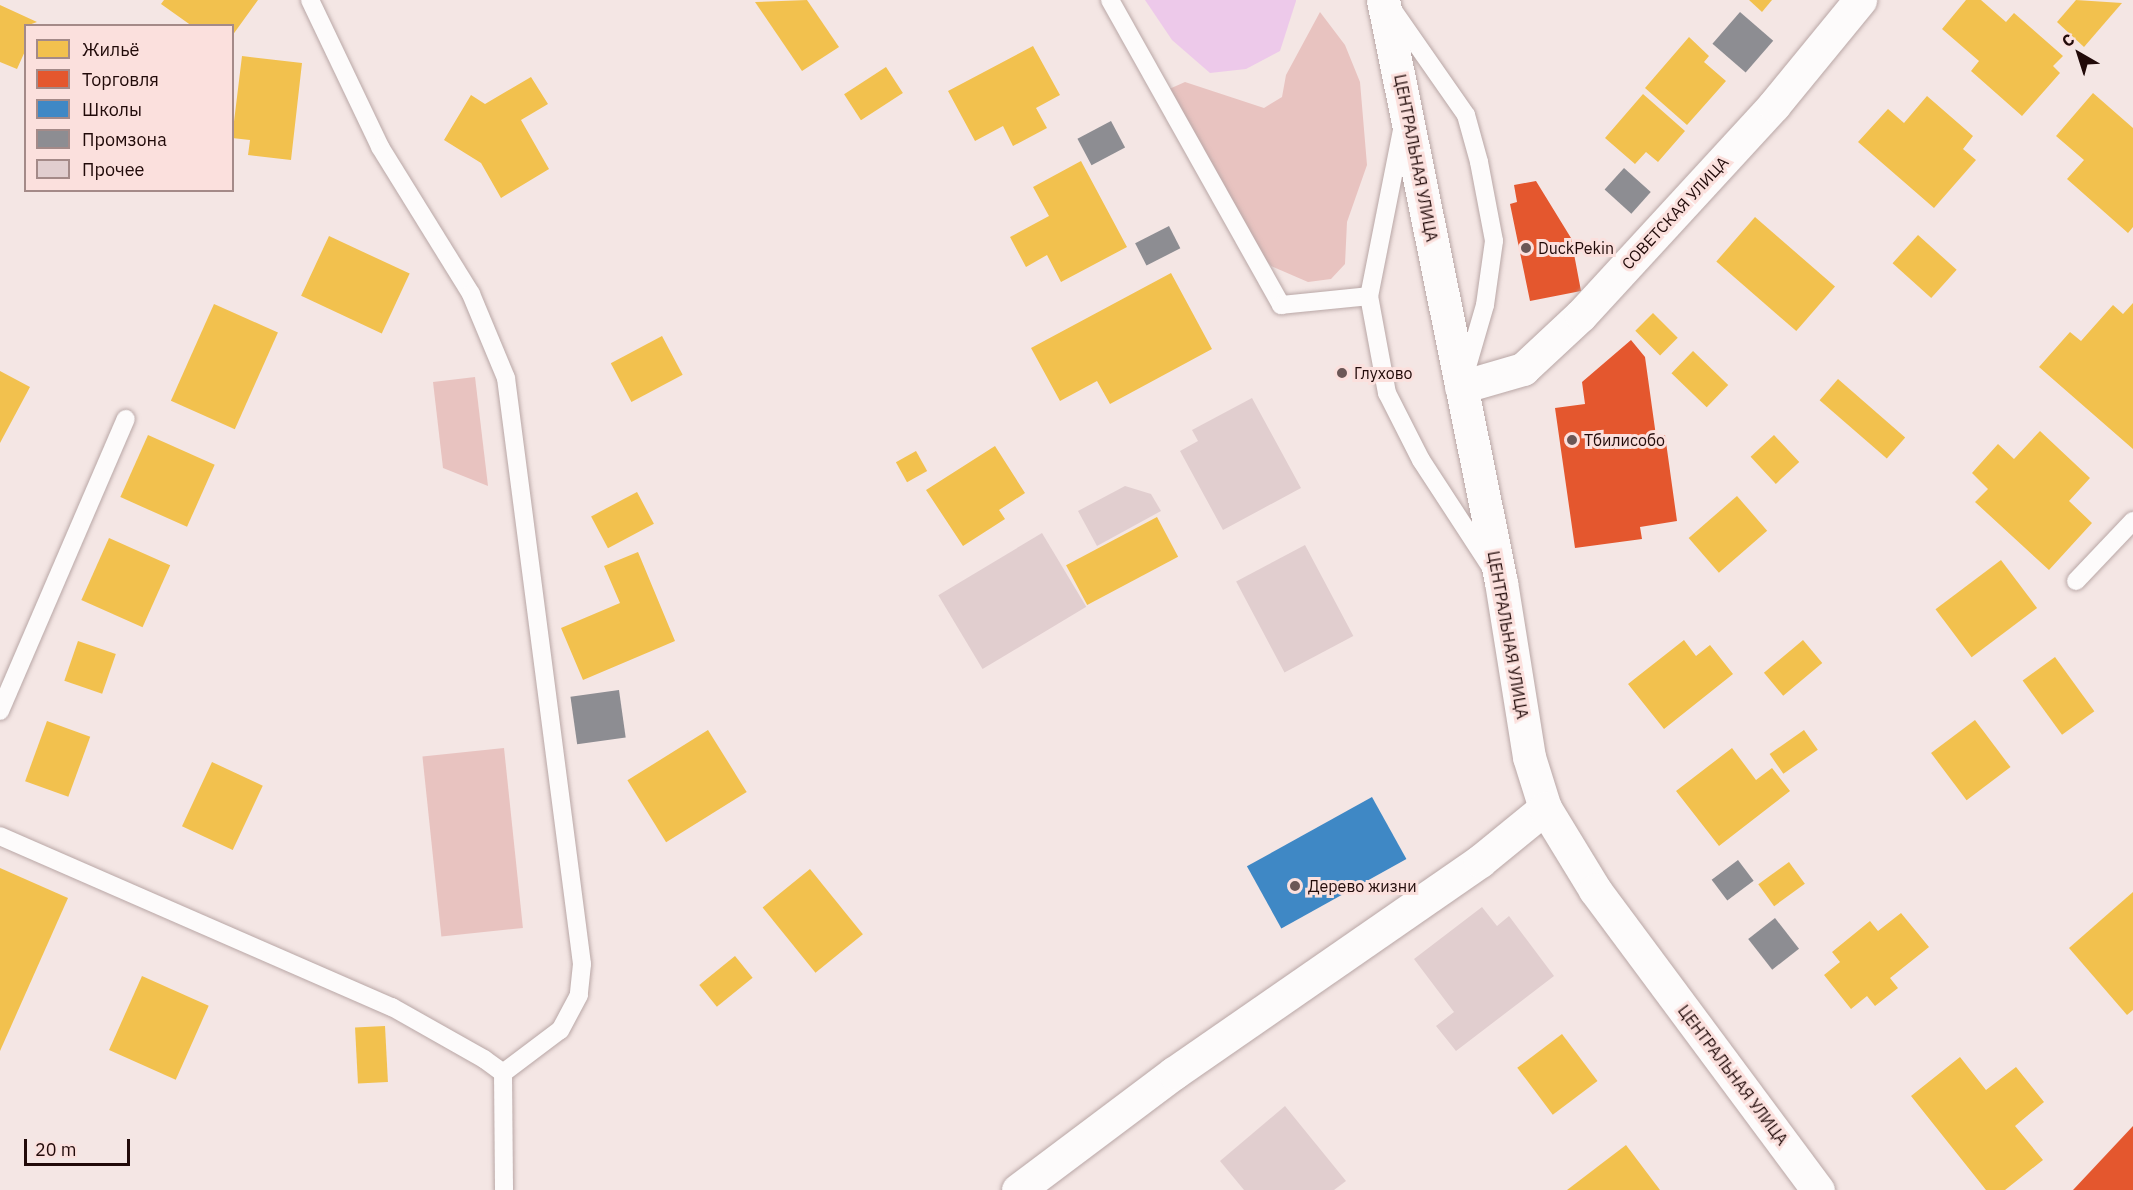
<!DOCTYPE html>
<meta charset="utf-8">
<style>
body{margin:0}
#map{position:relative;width:2133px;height:1190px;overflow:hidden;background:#f4e6e4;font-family:"IBM Plex Sans",sans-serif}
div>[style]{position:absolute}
.green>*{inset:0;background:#e8c3c0;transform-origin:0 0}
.water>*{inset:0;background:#edc9ea}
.homes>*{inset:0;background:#f2c14e;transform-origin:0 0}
.shops>*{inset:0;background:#e4572e}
.schools>*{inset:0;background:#3f88c5;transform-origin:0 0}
.industry>*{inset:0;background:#8d8d92;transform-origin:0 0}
.building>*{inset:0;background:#e1cecf;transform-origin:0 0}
.roads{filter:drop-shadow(0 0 2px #b9a7a6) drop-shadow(0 0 2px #b9a7a6)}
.service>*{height:18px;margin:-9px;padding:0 9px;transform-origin:9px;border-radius:9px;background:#fdfbfb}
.minor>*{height:33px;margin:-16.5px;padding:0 16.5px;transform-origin:16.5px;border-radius:16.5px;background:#fdfbfb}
.tertiary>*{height:33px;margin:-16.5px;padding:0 16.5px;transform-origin:16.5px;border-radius:16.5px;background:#fdfbfb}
.secondary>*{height:33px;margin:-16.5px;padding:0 16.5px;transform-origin:16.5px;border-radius:16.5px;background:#fdfbfb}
.dots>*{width:16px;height:16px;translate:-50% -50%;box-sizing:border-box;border:3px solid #fbe0dd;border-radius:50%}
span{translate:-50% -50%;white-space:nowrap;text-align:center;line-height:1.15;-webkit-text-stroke:6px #fbe0dd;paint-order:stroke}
.street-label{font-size:16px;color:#210a09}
.poi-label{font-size:16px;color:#210a09}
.left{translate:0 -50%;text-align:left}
.legend{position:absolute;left:24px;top:24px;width:210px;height:168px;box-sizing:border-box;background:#fbe0dd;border:2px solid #a48a88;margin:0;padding:8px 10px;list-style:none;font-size:18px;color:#210a09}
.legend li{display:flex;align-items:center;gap:12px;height:30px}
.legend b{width:30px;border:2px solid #a48a88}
.north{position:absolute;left:2049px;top:24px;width:60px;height:60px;-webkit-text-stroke:4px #fbe0dd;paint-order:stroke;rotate:321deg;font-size:16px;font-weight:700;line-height:24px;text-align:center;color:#210a09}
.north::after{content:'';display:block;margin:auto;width:21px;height:27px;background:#210a09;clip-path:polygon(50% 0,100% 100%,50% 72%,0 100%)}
.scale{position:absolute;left:24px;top:1139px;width:106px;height:27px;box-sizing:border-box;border:3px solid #210a09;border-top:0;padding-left:8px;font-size:18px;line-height:21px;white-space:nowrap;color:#210a09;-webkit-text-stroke:4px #fbe0dd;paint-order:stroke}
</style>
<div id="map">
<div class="green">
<i style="clip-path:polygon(1320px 12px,1345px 45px,1360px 82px,1367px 165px,1347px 222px,1345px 264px,1331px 279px,1308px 282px,1271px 266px,1257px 250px,1167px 90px,1185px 82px,1264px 108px,1282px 97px,1286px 75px)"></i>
<i style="clip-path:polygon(475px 377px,488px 486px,443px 468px,433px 382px)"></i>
<i style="left:504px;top:748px;width:181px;height:82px;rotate:84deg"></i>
</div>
<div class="water">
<i style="clip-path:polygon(1145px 0,1296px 0,1296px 1px,1280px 51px,1246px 69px,1210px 73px,1172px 40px)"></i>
</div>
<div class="homes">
<i style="clip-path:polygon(164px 0,258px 0,232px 36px,232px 26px,192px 26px,161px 4px)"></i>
<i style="clip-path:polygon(807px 0,839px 47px,802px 71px,755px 2px)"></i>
<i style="clip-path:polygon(1749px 0,1772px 0,1762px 12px)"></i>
<i style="clip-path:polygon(1966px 0,1981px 0,2006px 22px,2014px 13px,2063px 56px,2053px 66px,2060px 73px,2022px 116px,1971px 71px,1979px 61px,1942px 29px)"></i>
<i style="clip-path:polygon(2076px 0,2122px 3px,2084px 47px,2057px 22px)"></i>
<i style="clip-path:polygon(0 5px,37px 22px,26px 26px,26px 49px,17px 69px,0 62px)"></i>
<i style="clip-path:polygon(1689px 37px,1709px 56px,1704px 62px,1726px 81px,1687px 125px,1645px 88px)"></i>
<i style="clip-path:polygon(1033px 46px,1060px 95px,1036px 108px,1047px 128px,1013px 146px,1003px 126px,975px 141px,948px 91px)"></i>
<i style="clip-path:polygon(242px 56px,302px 63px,291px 160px,248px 155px,250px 140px,232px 138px)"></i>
<i style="left:886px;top:67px;width:31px;height:50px;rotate:57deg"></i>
<i style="clip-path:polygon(531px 77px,548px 104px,521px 120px,549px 169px,501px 198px,481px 163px,444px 140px,471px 95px,485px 104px)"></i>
<i style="clip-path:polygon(2093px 93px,2133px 128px,2133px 227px,2128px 233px,2067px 179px,2084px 160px,2056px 136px)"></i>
<i style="clip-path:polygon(1643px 94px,1685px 131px,1658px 162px,1646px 152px,1635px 164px,1605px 138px)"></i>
<i style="clip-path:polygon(1927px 96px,1973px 136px,1963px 149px,1976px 160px,1934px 208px,1858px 142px,1888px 109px,1904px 123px)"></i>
<i style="clip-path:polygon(1081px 161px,1127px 247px,1061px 282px,1047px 255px,1026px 267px,1010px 237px,1049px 216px,1033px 187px)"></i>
<i style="left:1755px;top:217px;width:106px;height:59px;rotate:41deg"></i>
<i style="left:1918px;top:235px;width:52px;height:38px;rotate:42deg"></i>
<i style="left:329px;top:236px;width:89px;height:66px;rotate:25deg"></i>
<i style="clip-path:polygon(1171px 273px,1212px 349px,1110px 404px,1097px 381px,1060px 401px,1031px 348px)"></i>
<i style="clip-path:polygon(2133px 303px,2133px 449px,2039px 367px,2070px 332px,2081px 341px,2113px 305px,2123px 314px)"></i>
<i style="left:214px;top:304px;width:70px;height:106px;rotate:24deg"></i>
<i style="left:1653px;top:313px;width:35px;height:25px;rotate:45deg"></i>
<i style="left:662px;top:336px;width:44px;height:58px;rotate:62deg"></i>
<i style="left:1693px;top:351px;width:49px;height:31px;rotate:44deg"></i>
<i style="clip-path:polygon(0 371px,30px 387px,0 443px)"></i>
<i style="left:1838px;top:379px;width:89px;height:28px;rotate:41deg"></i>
<i style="clip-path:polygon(2040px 431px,2090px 478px,2069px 501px,2092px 523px,2049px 570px,1975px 502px,1988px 489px,1972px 473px,1998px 444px,2014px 459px)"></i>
<i style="left:148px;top:435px;width:73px;height:68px;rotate:24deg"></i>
<i style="left:1774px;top:435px;width:37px;height:32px;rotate:47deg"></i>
<i style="clip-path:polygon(995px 446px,1025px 493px,999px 510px,1005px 519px,963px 546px,926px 490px)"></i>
<i style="left:916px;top:451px;width:23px;height:23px;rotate:61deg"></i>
<i style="left:637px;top:492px;width:36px;height:52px;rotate:62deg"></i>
<i style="left:1737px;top:496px;width:46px;height:64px;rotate:49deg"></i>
<i style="left:1157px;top:517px;width:45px;height:103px;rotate:62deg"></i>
<i style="left:109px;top:538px;width:67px;height:68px;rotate:24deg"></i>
<i style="clip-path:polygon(638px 552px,675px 641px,583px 680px,561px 628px,620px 603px,604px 566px)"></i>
<i style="left:2001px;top:560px;width:60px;height:82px;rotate:53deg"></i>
<i style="clip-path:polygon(1684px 640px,1696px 656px,1710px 645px,1733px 674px,1664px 729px,1628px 684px)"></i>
<i style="left:1803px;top:640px;width:30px;height:51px;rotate:50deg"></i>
<i style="left:78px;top:641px;width:40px;height:42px;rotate:19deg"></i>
<i style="left:2055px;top:657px;width:67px;height:40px;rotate:54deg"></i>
<i style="left:1975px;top:720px;width:59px;height:55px;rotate:53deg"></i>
<i style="left:47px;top:721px;width:46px;height:64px;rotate:20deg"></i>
<i style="left:708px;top:730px;width:73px;height:95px;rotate:58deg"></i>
<i style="left:1804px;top:730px;width:24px;height:42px;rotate:55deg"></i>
<i style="clip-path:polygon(1732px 748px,1756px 780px,1772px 768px,1790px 791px,1719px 846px,1676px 791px)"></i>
<i style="left:212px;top:762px;width:56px;height:71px;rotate:25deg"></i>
<i style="left:1789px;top:862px;width:27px;height:38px;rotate:54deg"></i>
<i style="clip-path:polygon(0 868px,68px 898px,0 1051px)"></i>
<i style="left:810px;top:869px;width:84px;height:61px;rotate:51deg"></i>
<i style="clip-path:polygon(2133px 892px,2133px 1010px,2127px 1015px,2069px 948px)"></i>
<i style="clip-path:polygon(1901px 913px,1929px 947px,1890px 978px,1898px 988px,1875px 1006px,1867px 996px,1851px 1009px,1824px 975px,1840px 962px,1832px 952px,1870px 921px,1878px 931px)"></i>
<i style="left:735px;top:956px;width:28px;height:46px;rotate:51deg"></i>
<i style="left:142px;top:976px;width:73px;height:81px;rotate:24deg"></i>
<i style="left:385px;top:1026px;width:56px;height:30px;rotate:87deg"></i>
<i style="left:1562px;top:1034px;width:59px;height:56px;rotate:53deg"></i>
<i style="clip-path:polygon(1960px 1057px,1986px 1090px,2016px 1067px,2044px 1102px,2015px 1126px,2043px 1160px,2005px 1190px,1986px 1190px,1911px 1096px)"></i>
<i style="clip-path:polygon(1626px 1145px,1660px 1190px,1567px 1190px)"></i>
</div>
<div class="shops">
<i style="clip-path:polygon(1536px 181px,1571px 238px,1581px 291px,1530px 301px,1510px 204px,1517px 202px,1514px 185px)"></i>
<i style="clip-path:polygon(1631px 340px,1645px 357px,1656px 436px,1665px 435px,1677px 521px,1640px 527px,1642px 539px,1575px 548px,1555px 408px,1585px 404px,1582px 382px)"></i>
<i style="clip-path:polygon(2133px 1126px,2133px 1190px,2073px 1190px)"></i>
</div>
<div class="schools">
<i style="left:1372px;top:797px;width:71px;height:143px;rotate:61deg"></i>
</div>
<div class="industry">
<i style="left:1740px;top:12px;width:44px;height:42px;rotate:41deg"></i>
<i style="left:1111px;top:121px;width:30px;height:38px;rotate:62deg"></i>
<i style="left:1624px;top:168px;width:36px;height:29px;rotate:42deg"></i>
<i style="left:1169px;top:226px;width:25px;height:38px;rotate:63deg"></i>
<i style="left:619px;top:690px;width:48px;height:49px;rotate:82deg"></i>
<i style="left:1738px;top:860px;width:26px;height:33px;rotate:53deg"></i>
<i style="left:1775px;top:918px;width:39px;height:34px;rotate:52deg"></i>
</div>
<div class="building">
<i style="clip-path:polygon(1252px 398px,1301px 488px,1223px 530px,1180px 451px,1198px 441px,1192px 430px)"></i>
<i style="clip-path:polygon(1125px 486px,1151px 494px,1161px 511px,1097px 546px,1078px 511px)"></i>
<i style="left:1042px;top:533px;width:86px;height:121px;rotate:59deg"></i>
<i style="left:1305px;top:545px;width:103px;height:78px;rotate:62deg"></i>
<i style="clip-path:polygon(1482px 907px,1497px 926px,1509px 916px,1554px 976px,1456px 1051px,1436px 1026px,1454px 1012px,1414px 959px)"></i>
<i style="clip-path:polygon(1285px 1106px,1346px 1181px,1334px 1190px,1244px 1190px,1220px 1161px)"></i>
</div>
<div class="roads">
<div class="service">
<i style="left:310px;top:0;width:163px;rotate:64.5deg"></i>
<i style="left:380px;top:147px;width:173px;rotate:58.2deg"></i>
<i style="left:471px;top:294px;width:91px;rotate:67.4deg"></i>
<i style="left:506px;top:378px;width:591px;rotate:82.61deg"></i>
<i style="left:582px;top:964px;width:31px;rotate:96deg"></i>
<i style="left:579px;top:995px;width:40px;rotate:118deg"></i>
<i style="left:560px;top:1030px;width:71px;rotate:143deg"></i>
<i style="left:1110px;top:0;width:350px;rotate:60.7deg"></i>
<i style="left:1281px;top:305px;width:88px;rotate:-5.8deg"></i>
<i style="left:1390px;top:6px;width:133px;rotate:55.1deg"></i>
<i style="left:1466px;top:115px;width:49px;rotate:74.5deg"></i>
<i style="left:1479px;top:162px;width:80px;rotate:79.2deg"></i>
<i style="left:1494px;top:241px;width:65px;rotate:98deg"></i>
<i style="left:1485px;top:305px;width:72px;rotate:106.2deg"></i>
<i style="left:1402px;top:130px;width:169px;rotate:101.2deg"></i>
<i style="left:1369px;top:296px;width:99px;rotate:79.5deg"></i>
<i style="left:1387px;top:393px;width:75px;rotate:63.1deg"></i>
<i style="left:1421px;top:460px;width:126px;rotate:56.9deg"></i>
<i style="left:2076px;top:581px;width:83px;rotate:-46.5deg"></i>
<i style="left:0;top:711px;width:318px;rotate:-66.7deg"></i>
<i style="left:0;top:836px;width:428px;rotate:23.6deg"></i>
<i style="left:392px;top:1007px;width:106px;rotate:29.5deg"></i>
<i style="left:484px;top:1059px;width:24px;rotate:36deg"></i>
<i style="left:503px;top:1073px;width:117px;rotate:89.5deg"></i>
</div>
<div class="minor">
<i style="left:1461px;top:387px;width:65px;rotate:-16.2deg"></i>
<i style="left:1523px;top:369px;width:79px;rotate:-43deg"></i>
<i style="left:1581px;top:315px;width:285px;rotate:-47.4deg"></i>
<i style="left:1774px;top:105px;width:136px;rotate:-50.7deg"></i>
</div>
<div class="tertiary">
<i style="left:1018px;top:1190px;width:195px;rotate:-36.9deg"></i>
<i style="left:1174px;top:1073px;width:372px;rotate:-34.7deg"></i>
<i style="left:1480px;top:861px;width:84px;rotate:-39.2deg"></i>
</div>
<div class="secondary">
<i style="left:1383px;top:0;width:594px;rotate:78.54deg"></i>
<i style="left:1501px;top:582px;width:177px;rotate:80.9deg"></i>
<i style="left:1529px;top:757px;width:53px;rotate:72.6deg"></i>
<i style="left:1545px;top:808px;width:96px;rotate:58.6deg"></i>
<i style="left:1595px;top:890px;width:374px;rotate:53.4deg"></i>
</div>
</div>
<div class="dots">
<i style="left:1526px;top:248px;background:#6b5756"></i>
<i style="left:1342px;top:373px;background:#6b5756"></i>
<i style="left:1572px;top:440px;background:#6b5756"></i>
<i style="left:1295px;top:886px;background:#6b5756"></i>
</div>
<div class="street-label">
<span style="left:1416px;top:158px;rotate:79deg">ЦЕНТРАЛЬНАЯ УЛИЦА</span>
<span style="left:1675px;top:213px;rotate:-47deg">СОВЕТСКАЯ УЛИЦА</span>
<span style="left:1508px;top:635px;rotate:80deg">ЦЕНТРАЛЬНАЯ УЛИЦА</span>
<span style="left:1733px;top:1075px;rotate:53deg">ЦЕНТРАЛЬНАЯ УЛИЦА</span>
</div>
<div class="poi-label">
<span class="left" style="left:1538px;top:248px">DuckPekin</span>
<span class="left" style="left:1354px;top:373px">Глухово</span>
<span class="left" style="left:1584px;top:440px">Тбилисобо</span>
<span class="left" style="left:1308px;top:886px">Дерево жизни</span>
</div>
<ul class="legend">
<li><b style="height:16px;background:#f2c14e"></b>Жильё</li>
<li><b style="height:16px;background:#e4572e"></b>Торговля</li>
<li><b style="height:16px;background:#3f88c5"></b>Школы</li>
<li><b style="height:16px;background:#8d8d92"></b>Промзона</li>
<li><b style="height:16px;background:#e1cecf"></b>Прочее</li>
</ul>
<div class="north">С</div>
<div class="scale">20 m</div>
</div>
